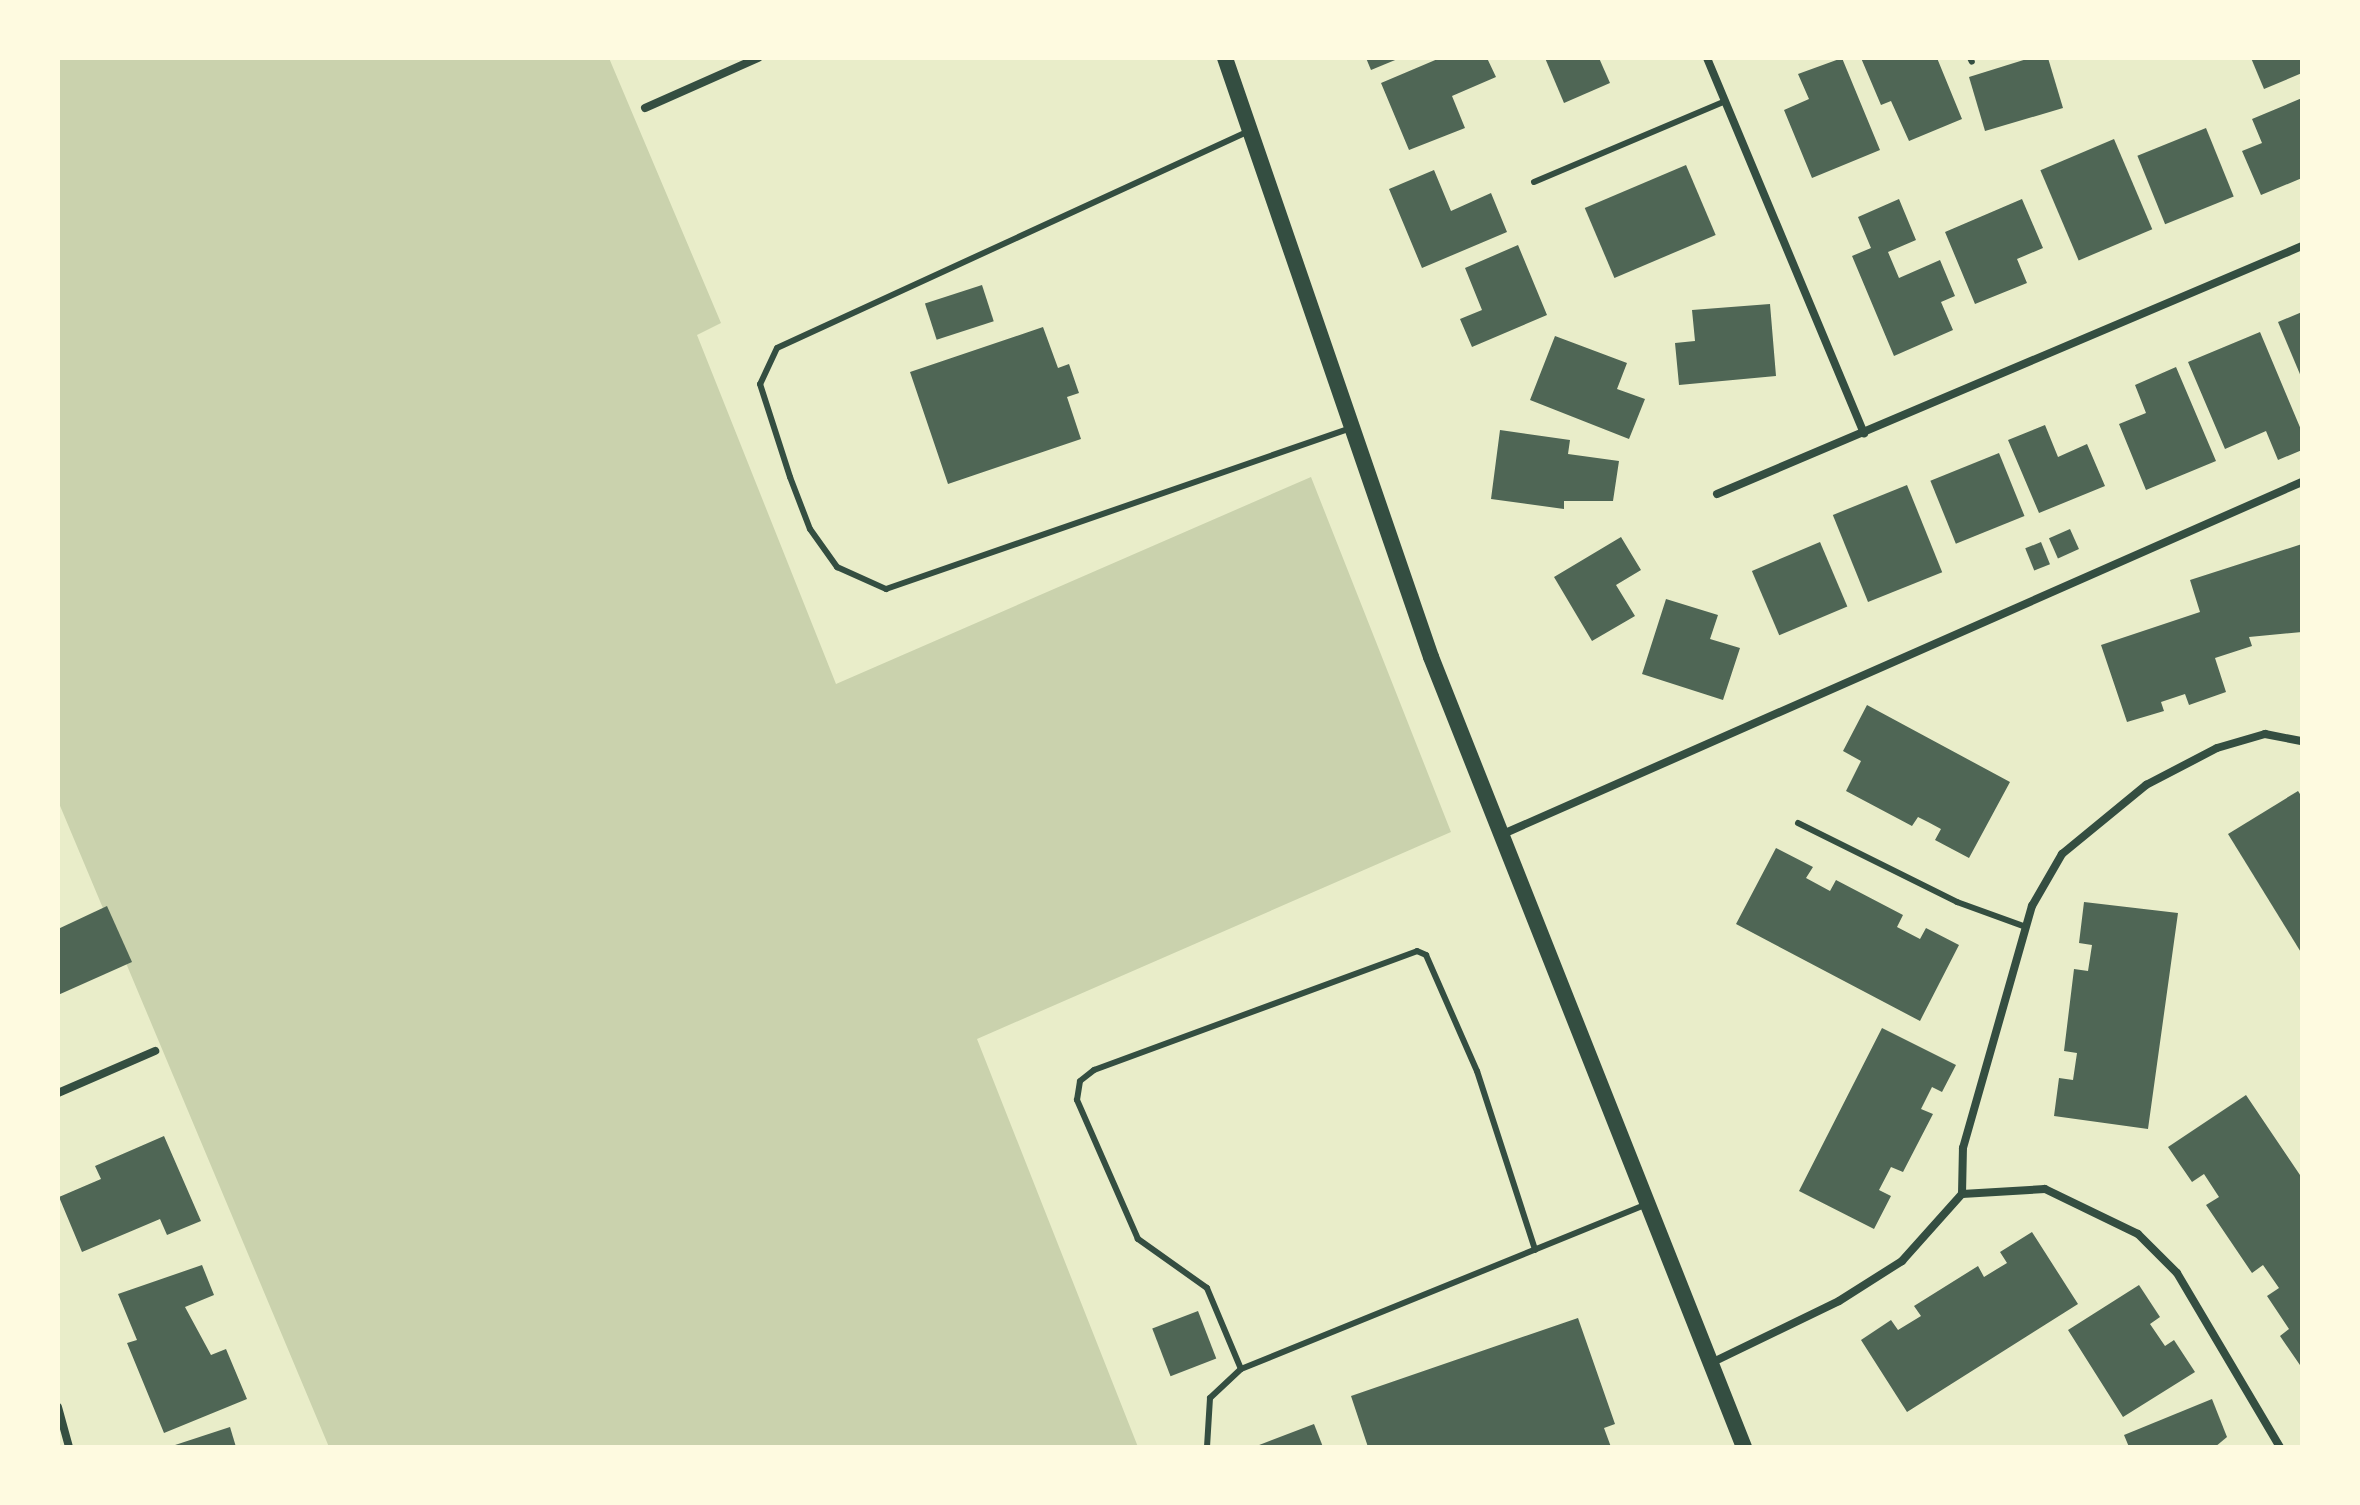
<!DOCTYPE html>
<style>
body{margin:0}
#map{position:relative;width:2360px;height:1505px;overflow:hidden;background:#e9edc9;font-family:Helvetica,sans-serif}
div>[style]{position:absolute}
.green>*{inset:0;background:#cad2ad}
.building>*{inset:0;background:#4f6655;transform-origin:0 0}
.service>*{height:6px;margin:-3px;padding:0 3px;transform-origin:3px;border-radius:3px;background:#344e41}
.minor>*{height:8px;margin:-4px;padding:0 4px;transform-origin:4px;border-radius:4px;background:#344e41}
.secondary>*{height:16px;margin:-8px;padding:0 8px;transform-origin:8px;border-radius:8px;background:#344e41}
span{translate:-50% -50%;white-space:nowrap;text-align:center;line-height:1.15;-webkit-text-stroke:7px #fefae0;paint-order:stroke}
.frame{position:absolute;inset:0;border:60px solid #fefae0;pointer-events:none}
</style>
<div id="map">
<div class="green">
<i style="clip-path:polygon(58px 58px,609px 58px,721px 323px,697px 335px,836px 684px,1311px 477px,1451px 832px,977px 1039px,1138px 1447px,329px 1447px,58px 801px)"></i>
</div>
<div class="building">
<i style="clip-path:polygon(1366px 58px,1400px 58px,1371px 70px)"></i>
<i style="clip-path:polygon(1440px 58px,1487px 58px,1496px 77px,1452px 96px,1465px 128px,1409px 150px,1381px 83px)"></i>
<i style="clip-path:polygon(1545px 58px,1599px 58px,1610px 83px,1564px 103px)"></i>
<i style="clip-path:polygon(1842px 58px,1880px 150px,1812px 178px,1784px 110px,1809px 99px,1798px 74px)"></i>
<i style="clip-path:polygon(1861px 58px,1937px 58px,1962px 119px,1909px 141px,1891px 101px,1881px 105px)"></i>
<i style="clip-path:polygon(2030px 58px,2048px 58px,2063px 108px,1985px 131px,1969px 77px)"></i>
<i style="clip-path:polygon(2251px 58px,2302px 58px,2302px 73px,2264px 89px)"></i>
<i style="clip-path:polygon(2302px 98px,2302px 178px,2261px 195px,2242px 151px,2262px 143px,2252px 119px)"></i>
<i style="left:2206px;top:128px;width:74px;height:74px;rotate:68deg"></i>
<i style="left:2114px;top:139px;width:98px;height:80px;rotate:67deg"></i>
<i style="left:1686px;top:165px;width:76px;height:110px;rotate:67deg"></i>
<i style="clip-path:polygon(1434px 170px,1451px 211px,1491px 193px,1507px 232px,1422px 268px,1389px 189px)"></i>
<i style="clip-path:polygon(1899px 199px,1916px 240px,1888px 252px,1899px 278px,1940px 260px,1955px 296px,1941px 302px,1953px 330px,1894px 356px,1852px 256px,1871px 248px,1858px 217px)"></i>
<i style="clip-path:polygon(2022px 199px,2043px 248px,2017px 259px,2027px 283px,1975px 304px,1945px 232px)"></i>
<i style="clip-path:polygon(1518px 245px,1547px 315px,1472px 347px,1460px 319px,1482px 310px,1465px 268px)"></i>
<i style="left:982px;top:285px;width:38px;height:60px;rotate:72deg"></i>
<i style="clip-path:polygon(1770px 304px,1776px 376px,1679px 385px,1675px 343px,1695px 341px,1692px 310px)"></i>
<i style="clip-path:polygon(2302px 312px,2302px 379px,2278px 322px)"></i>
<i style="clip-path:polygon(1043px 327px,1058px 368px,1069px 364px,1079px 393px,1067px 397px,1081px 439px,948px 484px,910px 372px)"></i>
<i style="clip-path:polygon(2260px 332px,2302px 432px,2302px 450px,2278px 460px,2266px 431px,2225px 449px,2188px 362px)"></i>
<i style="clip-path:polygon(1555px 336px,1627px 363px,1617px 389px,1645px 399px,1629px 439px,1530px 400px)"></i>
<i style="clip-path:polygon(2176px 367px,2216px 461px,2146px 490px,2119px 424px,2146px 413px,2135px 385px)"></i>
<i style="clip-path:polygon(2045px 425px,2058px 457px,2087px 444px,2105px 486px,2039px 513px,2008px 440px)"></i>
<i style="clip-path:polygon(1500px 430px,1570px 440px,1568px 454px,1619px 461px,1613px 501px,1564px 501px,1564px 509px,1491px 499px)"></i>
<i style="left:1999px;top:453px;width:68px;height:74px;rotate:68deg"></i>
<i style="left:1907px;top:485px;width:94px;height:80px;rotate:68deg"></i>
<i style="left:2070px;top:529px;width:22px;height:23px;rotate:66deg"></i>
<i style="clip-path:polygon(1621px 537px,1641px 570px,1616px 585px,1635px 616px,1592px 641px,1554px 577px)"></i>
<i style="left:1820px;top:542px;width:70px;height:74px;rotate:67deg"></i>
<i style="left:2041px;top:542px;width:24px;height:17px;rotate:68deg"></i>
<i style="clip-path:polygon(2302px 544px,2302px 632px,2249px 637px,2252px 646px,2215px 658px,2226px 692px,2189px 705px,2185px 694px,2161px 702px,2164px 711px,2127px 722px,2101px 645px,2200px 612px,2190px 580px)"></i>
<i style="clip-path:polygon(1666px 599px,1718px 615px,1710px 639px,1740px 648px,1723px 700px,1642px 674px)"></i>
<i style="clip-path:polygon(1867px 705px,2010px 782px,1969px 858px,1935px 840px,1941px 829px,1928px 822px,1918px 817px,1912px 826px,1846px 791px,1861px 761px,1843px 751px)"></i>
<i style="clip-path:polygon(2298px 791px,2302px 797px,2302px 954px,2228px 834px)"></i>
<i style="clip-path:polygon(1776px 848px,1813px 867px,1806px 878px,1830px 891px,1836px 880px,1903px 915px,1897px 927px,1920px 939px,1926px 928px,1959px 945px,1920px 1021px,1736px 924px)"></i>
<i style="clip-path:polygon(2084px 902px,2178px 913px,2148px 1129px,2054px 1116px,2059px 1078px,2073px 1080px,2077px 1053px,2064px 1051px,2074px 969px,2088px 971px,2092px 945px,2079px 943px)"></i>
<i style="clip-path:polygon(107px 906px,132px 962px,58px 995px,58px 929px)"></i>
<i style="clip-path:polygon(1882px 1028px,1956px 1065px,1942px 1092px,1932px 1087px,1921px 1109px,1933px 1114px,1903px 1172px,1891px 1167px,1879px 1190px,1891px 1196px,1874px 1229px,1799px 1191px)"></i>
<i style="clip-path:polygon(2246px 1095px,2302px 1178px,2302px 1368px,2280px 1336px,2289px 1329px,2267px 1296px,2279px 1288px,2263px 1265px,2252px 1273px,2206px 1205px,2219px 1197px,2204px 1174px,2192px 1182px,2168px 1147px)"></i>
<i style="clip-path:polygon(164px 1136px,201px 1221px,167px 1235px,160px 1219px,82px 1252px,59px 1197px,101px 1179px,95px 1166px)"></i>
<i style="clip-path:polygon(2032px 1232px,2078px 1304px,1907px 1412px,1861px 1340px,1891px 1320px,1898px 1330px,1921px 1316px,1914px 1306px,1978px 1266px,1984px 1277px,1997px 1269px,2007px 1263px,2000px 1252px)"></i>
<i style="clip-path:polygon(202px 1265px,214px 1295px,185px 1307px,211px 1355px,226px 1349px,247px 1399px,164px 1433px,127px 1343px,137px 1340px,118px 1294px)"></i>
<i style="clip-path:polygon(2139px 1285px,2160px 1317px,2150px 1324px,2165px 1346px,2174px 1340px,2195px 1372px,2123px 1417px,2068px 1330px)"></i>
<i style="left:1198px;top:1311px;width:51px;height:49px;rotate:69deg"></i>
<i style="clip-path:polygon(1578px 1318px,1615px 1424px,1604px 1428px,1611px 1447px,1368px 1447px,1351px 1396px)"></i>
<i style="clip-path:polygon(2212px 1399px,2227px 1437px,2215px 1447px,2129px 1447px,2124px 1435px)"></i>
<i style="clip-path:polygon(1314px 1424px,1323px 1447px,1254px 1447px)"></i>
<i style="clip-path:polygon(230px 1427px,236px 1447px,172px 1447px,172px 1446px)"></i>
</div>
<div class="service">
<i style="left:1970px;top:58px;width:4px;rotate:63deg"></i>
<i style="left:1249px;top:131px;width:519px;rotate:155.31deg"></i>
<i style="left:777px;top:348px;width:40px;rotate:115deg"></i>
<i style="left:760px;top:384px;width:98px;rotate:72.1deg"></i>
<i style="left:790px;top:477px;width:56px;rotate:69deg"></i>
<i style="left:810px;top:529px;width:47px;rotate:54.6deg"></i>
<i style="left:837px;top:567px;width:54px;rotate:24.2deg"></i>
<i style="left:886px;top:589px;width:491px;rotate:-19.1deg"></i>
<i style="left:1534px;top:182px;width:208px;rotate:-22.9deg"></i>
<i style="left:1798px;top:823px;width:178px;rotate:26.4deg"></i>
<i style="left:1957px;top:902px;width:73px;rotate:19.9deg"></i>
<i style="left:1241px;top:1369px;width:88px;rotate:-112.8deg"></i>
<i style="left:1207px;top:1288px;width:85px;rotate:-144.6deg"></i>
<i style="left:1138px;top:1239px;width:152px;rotate:-113.7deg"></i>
<i style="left:1077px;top:1100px;width:19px;rotate:-81deg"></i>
<i style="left:1080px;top:1081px;width:18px;rotate:-38deg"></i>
<i style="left:1094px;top:1070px;width:344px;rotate:-20.2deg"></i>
<i style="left:1417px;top:951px;width:10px;rotate:24deg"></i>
<i style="left:1426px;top:955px;width:127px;rotate:66.3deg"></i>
<i style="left:1477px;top:1071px;width:188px;rotate:72deg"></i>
<i style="left:1207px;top:1447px;width:49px;rotate:-86.5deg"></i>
<i style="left:1210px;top:1398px;width:42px;rotate:-43.1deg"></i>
<i style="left:1241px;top:1369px;width:439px;rotate:-22.1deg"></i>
</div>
<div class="minor">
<i style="left:1707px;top:58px;width:407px;rotate:67.3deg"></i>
<i style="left:645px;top:108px;width:124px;rotate:-23.9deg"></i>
<i style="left:1717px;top:494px;width:635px;rotate:-22.97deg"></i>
<i style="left:1503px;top:834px;width:873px;rotate:-23.78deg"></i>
<i style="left:58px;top:1093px;width:106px;rotate:-23.4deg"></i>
<i style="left:1962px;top:1194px;width:46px;rotate:-88.8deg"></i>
<i style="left:1963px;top:1148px;width:252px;rotate:-74.1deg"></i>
<i style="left:2032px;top:906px;width:60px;rotate:-60deg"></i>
<i style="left:2062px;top:854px;width:109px;rotate:-39.4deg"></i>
<i style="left:2146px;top:785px;width:80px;rotate:-27.5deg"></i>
<i style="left:2217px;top:748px;width:50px;rotate:-16.3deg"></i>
<i style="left:2265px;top:734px;width:38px;rotate:11deg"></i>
<i style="left:1962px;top:1194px;width:83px;rotate:-3.4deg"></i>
<i style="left:2045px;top:1189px;width:103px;rotate:25.8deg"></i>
<i style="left:2138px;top:1234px;width:55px;rotate:45deg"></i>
<i style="left:2177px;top:1273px;width:202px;rotate:59.4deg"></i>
<i style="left:1711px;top:1363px;width:142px;rotate:-25.8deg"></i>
<i style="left:1839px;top:1301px;width:75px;rotate:-32.4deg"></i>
<i style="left:1902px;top:1261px;width:90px;rotate:-48.2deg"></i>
<i style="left:58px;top:1407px;width:41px;rotate:74.6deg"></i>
</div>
<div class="secondary">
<i style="left:1225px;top:58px;width:633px;rotate:71.02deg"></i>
<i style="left:1431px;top:657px;width:850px;rotate:68.39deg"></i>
</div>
<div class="frame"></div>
</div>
